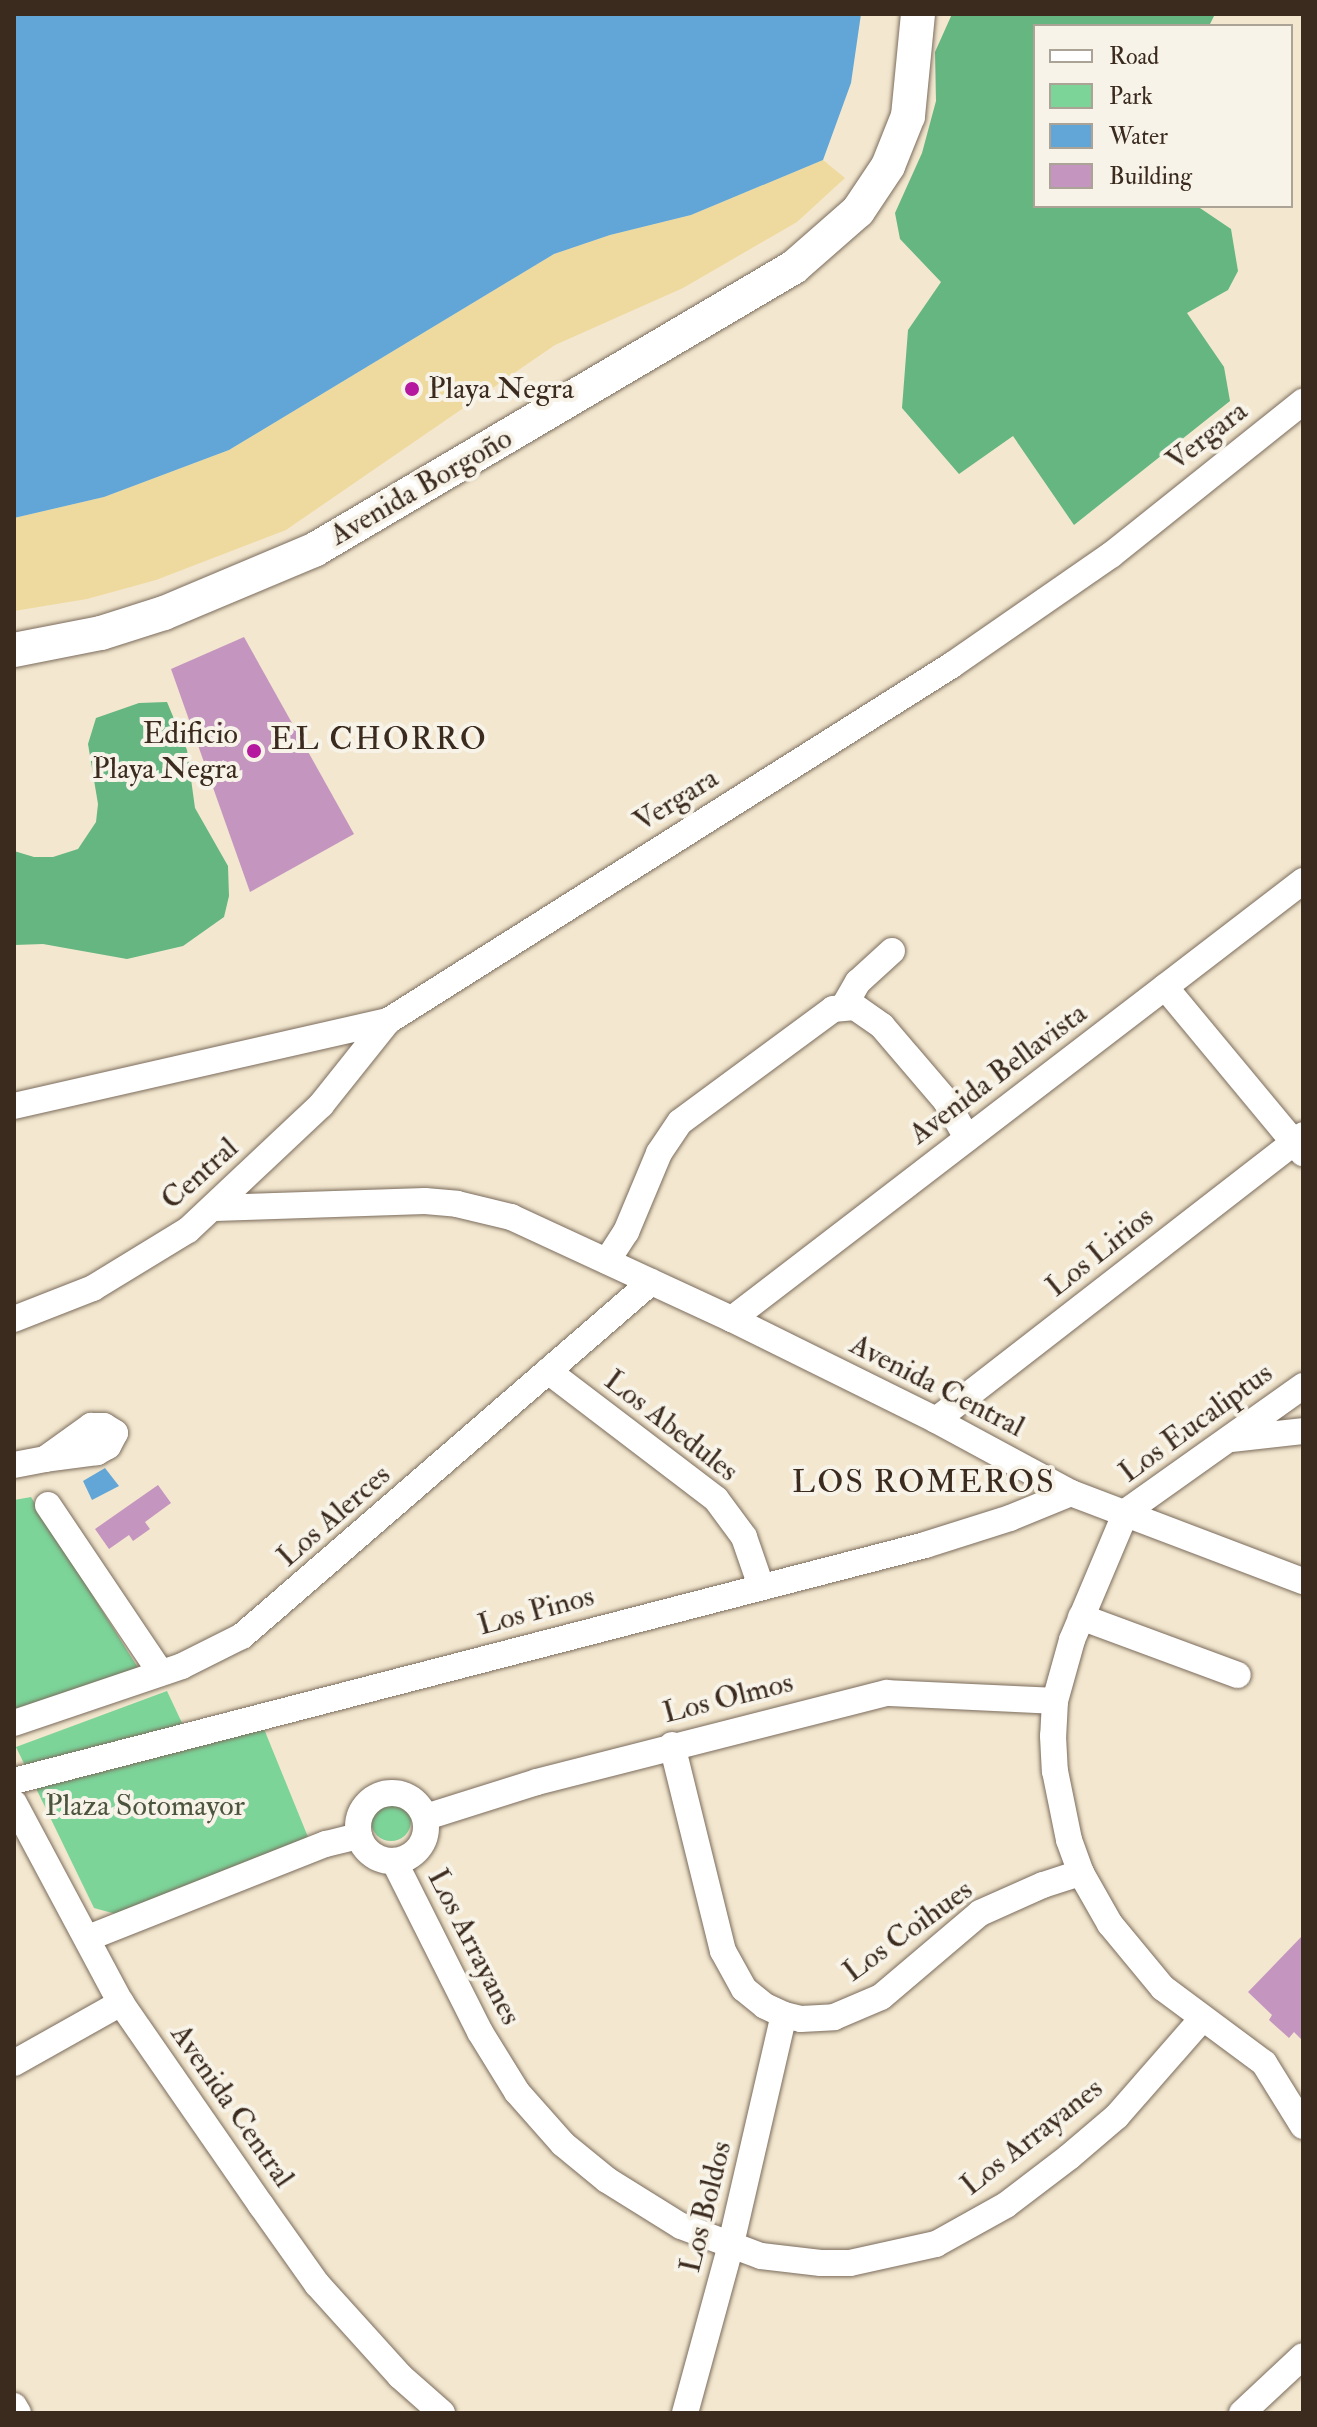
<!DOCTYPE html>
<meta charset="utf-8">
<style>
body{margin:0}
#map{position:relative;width:1317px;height:2427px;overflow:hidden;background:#f3e7cf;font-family:"IM FELL Double Pica",serif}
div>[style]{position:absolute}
.green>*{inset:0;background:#7cd499}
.round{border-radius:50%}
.forest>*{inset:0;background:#65b681}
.sand>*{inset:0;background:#eeda9e}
.water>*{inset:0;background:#61a6d6}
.building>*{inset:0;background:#c496bf}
.roads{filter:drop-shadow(0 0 2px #7b6c5c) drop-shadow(0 0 2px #7b6c5c)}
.minor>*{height:26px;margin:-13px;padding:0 13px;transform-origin:13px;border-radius:13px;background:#fff}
.minor>.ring{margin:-13px;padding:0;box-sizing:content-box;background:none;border:26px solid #fff;border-radius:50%}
.major>*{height:34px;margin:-17px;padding:0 17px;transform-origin:17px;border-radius:17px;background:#fff}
.dots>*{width:22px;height:22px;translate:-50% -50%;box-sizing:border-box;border:4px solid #f7f3e8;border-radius:50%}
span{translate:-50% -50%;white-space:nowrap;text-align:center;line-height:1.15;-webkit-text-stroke:8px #f7f3e8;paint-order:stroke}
.poi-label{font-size:30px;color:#3b2a1e}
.left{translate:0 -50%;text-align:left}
.right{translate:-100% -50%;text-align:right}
.street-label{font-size:30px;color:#3b2a1e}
.park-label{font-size:30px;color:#4b543d}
.neighbourhood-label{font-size:32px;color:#3b2a1e;letter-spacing:2px}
.frame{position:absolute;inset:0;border:16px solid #3b2a1e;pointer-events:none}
.legend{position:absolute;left:1033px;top:24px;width:260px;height:184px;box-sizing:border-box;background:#f7f3e8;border:2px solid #aca397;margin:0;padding:10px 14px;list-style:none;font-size:24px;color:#3b2a1e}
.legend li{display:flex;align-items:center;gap:16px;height:40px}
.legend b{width:40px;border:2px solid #aca397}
</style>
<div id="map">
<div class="green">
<i style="clip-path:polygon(31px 1497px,140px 1671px,14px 1713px,14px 1500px)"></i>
<i style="clip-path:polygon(167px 1691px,183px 1725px,262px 1724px,308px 1837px,116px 1914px,94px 1908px,16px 1747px)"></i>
<i class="round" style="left:371px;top:1801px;width:40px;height:40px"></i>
</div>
<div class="forest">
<i style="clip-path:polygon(952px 14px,1215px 14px,1209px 26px,1035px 26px,1035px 206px,1197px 206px,1231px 229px,1238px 271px,1228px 290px,1187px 313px,1224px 367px,1230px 401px,1074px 525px,1013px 436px,959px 474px,902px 408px,908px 330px,941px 282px,900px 239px,895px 213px,922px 153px,936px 101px,935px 52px)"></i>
<i style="clip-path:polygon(167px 702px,187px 750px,195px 808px,228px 866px,229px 896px,224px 917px,183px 946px,127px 959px,43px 944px,14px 945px,14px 851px,34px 857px,53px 857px,78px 849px,96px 822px,98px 804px,88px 744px,96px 718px,139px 703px)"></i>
</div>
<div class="sand">
<i style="clip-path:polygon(823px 160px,845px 178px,797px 222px,683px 288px,555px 345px,286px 530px,156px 580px,87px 599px,14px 611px,14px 518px,104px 497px,229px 450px,554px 254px,610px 235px,691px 215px)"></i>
</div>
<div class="water">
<i style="clip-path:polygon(14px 14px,861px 14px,851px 83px,823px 160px,691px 215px,610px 235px,554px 254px,229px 450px,104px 497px,14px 518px)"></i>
<i style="clip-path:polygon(105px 1468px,119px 1486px,92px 1500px,83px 1481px)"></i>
</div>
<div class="building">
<i style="clip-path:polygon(244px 637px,354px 834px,250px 892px,171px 669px)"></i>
<i style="clip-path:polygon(158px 1485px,171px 1503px,145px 1522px,150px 1529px,133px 1541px,129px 1535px,109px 1549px,95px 1529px)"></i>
<i style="clip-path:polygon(1303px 1935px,1303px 2041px,1294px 2032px,1289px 2038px,1269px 2020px,1272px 2015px,1248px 1992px)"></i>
</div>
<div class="roads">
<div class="minor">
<i style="left:1165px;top:987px;width:216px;rotate:50.3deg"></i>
<i style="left:844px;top:1006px;width:28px;rotate:-60deg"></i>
<i style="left:858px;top:982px;width:46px;rotate:-42.4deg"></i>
<i style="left:14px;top:1106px;width:384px;rotate:-12.8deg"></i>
<i style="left:388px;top:1021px;width:667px;rotate:-32.26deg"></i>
<i style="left:952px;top:665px;width:193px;rotate:-34.7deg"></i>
<i style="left:1111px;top:555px;width:246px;rotate:-38.6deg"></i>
<i style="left:215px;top:1208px;width:210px;rotate:-1.9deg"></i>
<i style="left:425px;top:1201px;width:32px;rotate:5deg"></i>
<i style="left:457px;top:1204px;width:56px;rotate:13.5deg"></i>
<i style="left:511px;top:1217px;width:243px;rotate:24.8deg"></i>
<i style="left:732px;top:1319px;width:228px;rotate:26.3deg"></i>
<i style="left:936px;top:1420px;width:153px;rotate:28.4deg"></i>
<i style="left:1071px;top:1493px;width:248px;rotate:20.8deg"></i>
<i style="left:607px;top:1261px;width:35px;rotate:-57deg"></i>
<i style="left:626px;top:1232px;width:86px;rotate:-67.3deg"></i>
<i style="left:659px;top:1153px;width:37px;rotate:-56deg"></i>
<i style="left:680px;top:1122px;width:190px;rotate:-36.4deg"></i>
<i style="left:833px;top:1009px;width:22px;rotate:-5deg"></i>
<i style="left:855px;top:1007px;width:33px;rotate:35deg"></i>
<i style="left:882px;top:1026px;width:99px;rotate:49.5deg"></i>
<i style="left:946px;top:1101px;width:43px;rotate:60.4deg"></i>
<i style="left:14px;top:1319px;width:85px;rotate:-21.4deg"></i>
<i style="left:93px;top:1288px;width:111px;rotate:-31.4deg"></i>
<i style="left:188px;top:1230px;width:183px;rotate:-43.2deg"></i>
<i style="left:321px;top:1105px;width:107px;rotate:-51.4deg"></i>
<i style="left:732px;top:1319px;width:720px;rotate:-37.49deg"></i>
<i style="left:548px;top:1371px;width:211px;rotate:37.3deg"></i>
<i style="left:716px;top:1499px;width:47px;rotate:53.6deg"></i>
<i style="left:744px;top:1537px;width:52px;rotate:70.9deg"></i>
<i style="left:1303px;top:1386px;width:217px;rotate:144.6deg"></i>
<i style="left:1126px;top:1512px;width:139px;rotate:112.9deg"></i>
<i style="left:1072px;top:1640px;width:63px;rotate:105.6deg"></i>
<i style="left:1055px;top:1701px;width:35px;rotate:93deg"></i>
<i style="left:1053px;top:1736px;width:35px;rotate:87deg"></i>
<i style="left:1055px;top:1771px;width:70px;rotate:78.5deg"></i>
<i style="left:1069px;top:1840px;width:35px;rotate:70deg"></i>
<i style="left:1081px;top:1873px;width:59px;rotate:60.4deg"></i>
<i style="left:1110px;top:1924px;width:83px;rotate:50.4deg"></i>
<i style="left:1163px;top:1988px;width:126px;rotate:36.6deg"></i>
<i style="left:1264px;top:2063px;width:74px;rotate:58.2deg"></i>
<i style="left:936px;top:1420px;width:465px;rotate:-37.8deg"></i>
<i style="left:91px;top:1426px;width:13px"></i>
<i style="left:104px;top:1426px;width:13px;rotate:32deg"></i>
<i style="left:115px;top:1433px;width:15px;rotate:118deg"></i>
<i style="left:108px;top:1446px;width:13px;rotate:151deg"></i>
<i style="left:97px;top:1452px;width:52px;rotate:172.3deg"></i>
<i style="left:45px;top:1459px;width:57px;rotate:-35.7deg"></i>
<i style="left:1231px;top:1439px;width:72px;rotate:-6.3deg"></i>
<i style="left:14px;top:1465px;width:32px;rotate:-11deg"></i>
<i style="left:48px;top:1505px;width:202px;rotate:56.1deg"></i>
<i style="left:1081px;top:1617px;width:167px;rotate:20.3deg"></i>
<i style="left:14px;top:1723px;width:177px;rotate:-18.7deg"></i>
<i style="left:182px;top:1666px;width:67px;rotate:-26.6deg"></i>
<i style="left:242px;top:1636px;width:541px;rotate:-40.88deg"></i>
<i style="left:672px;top:1745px;width:212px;rotate:76.1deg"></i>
<i style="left:723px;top:1951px;width:43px;rotate:61.1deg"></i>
<i style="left:744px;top:1989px;width:27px;rotate:39deg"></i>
<i style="left:765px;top:2006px;width:21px;rotate:25deg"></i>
<i style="left:784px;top:2015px;width:17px;rotate:13deg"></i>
<i style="left:801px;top:2019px;width:33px;rotate:-3deg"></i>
<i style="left:834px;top:2017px;width:51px;rotate:-23.1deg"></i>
<i style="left:881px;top:1997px;width:130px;rotate:-40.3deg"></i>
<i style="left:980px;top:1913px;width:69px;rotate:-24deg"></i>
<i style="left:1043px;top:1885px;width:40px;rotate:-18deg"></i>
<i style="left:14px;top:1781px;width:941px;rotate:-14.52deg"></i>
<i style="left:925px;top:1545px;width:89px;rotate:-17.6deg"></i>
<i style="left:1010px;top:1518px;width:66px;rotate:-22.3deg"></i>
<i class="ring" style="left:358px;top:1793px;width:42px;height:42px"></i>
<i style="left:14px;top:1803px;width:227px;rotate:61.9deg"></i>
<i style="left:121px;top:2003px;width:246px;rotate:55.3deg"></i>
<i style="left:261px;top:2205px;width:97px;rotate:54.7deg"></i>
<i style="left:317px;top:2284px;width:124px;rotate:47.9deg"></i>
<i style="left:400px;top:2376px;width:56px;rotate:41.4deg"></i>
<i style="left:426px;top:1817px;width:116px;rotate:-17.5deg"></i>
<i style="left:537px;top:1782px;width:361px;rotate:-14.3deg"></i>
<i style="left:887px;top:1693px;width:168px;rotate:2.7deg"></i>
<i style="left:394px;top:1861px;width:191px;rotate:63.3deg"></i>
<i style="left:480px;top:2032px;width:70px;rotate:58.3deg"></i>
<i style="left:517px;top:2092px;width:69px;rotate:48.5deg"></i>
<i style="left:563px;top:2144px;width:57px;rotate:39.3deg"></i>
<i style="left:607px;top:2180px;width:87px;rotate:31.9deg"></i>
<i style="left:681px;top:2226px;width:85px;rotate:20.6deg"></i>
<i style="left:761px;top:2256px;width:60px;rotate:6.7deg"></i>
<i style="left:821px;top:2263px;width:29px"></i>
<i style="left:850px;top:2263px;width:88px;rotate:-12.5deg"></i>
<i style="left:936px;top:2244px;width:80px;rotate:-29.1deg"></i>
<i style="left:1006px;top:2205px;width:79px;rotate:-37.3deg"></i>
<i style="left:1069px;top:2157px;width:63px;rotate:-40.5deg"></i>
<i style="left:1117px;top:2116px;width:129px;rotate:-48.8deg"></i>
<i style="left:88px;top:1938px;width:256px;rotate:-21.6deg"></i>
<i style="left:326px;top:1844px;width:34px;rotate:-14deg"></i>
<i style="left:14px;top:2063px;width:123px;rotate:-29.3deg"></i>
<i style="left:14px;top:2406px;width:8px;rotate:60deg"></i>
<i style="left:685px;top:2413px;width:171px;rotate:-74.7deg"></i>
<i style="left:730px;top:2248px;width:239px;rotate:-77deg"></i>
<i style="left:1242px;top:2413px;width:83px;rotate:-43.1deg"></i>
</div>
<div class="major">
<i style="left:14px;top:650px;width:89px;rotate:-11.1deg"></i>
<i style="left:101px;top:633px;width:66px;rotate:-17.6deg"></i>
<i style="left:164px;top:613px;width:163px;rotate:-22.8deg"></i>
<i style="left:314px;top:550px;width:557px;rotate:-30.52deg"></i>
<i style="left:794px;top:267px;width:85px;rotate:-41.2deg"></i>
<i style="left:858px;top:211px;width:54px;rotate:-56.3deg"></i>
<i style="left:888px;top:166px;width:54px;rotate:-68.2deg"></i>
<i style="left:908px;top:116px;width:102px;rotate:-84.4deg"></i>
</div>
</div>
<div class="dots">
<i style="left:412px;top:389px;background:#b5179e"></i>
<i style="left:254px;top:751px;background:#b5179e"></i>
</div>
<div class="poi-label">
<span class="left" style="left:428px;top:389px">Playa Negra</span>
<span class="right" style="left:238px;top:751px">Edificio<br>Playa Negra</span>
</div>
<div class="street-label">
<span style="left:1207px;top:436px;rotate:-38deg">Vergara</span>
<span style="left:421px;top:487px;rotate:-30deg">Avenida Borgoño</span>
<span style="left:676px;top:800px;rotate:-32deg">Vergara</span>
<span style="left:998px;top:1074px;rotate:-37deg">Avenida Bellavista</span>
<span style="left:200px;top:1174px;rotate:-42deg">Central</span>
<span style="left:1100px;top:1252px;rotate:-38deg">Los Lirios</span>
<span style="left:937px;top:1386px;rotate:27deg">Avenida Central</span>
<span style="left:1196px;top:1423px;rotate:-36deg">Los Eucaliptus</span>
<span style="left:671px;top:1426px;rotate:38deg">Los Abedules</span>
<span style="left:334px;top:1516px;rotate:-41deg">Los Alerces</span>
<span style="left:536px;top:1611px;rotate:-15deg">Los Pinos</span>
<span style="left:728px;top:1698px;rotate:-14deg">Los Olmos</span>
<span style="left:908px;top:1931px;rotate:-36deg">Los Coihues</span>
<span style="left:474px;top:1947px;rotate:63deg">Los Arrayanes</span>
<span style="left:232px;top:2106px;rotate:55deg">Avenida Central</span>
<span style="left:1032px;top:2137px;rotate:-38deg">Los Arrayanes</span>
<span style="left:706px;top:2207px;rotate:-76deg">Los Boldos</span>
</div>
<div class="park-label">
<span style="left:145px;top:1806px">Plaza Sotomayor</span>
</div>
<div class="neighbourhood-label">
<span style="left:379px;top:739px">EL CHORRO</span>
<span style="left:924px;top:1482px">LOS ROMEROS</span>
</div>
<div class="frame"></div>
<ul class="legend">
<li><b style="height:10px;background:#fff"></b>Road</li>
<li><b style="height:22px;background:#7cd499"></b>Park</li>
<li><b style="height:22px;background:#61a6d6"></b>Water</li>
<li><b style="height:22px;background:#c496bf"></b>Building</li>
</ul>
</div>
